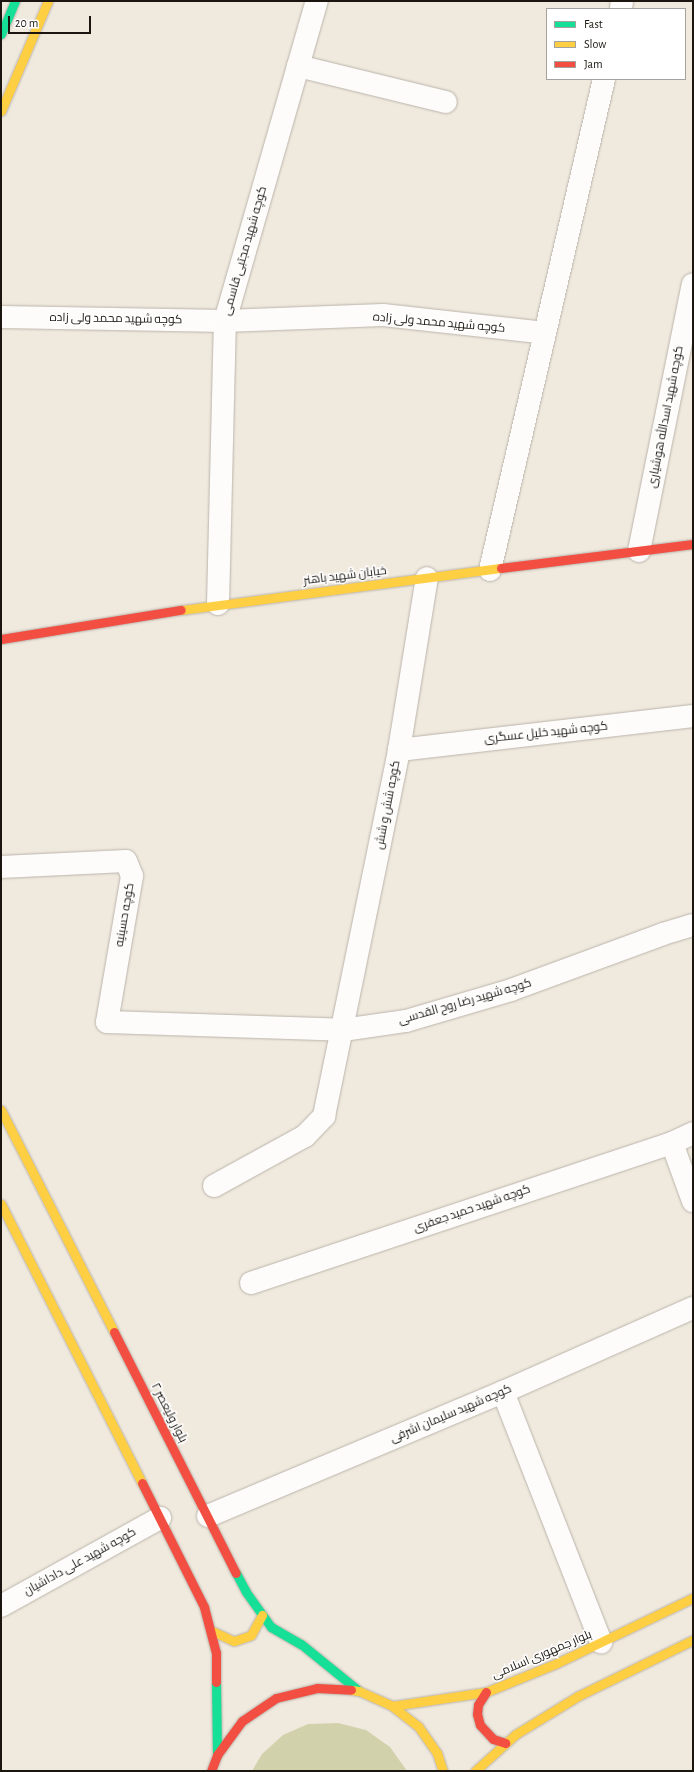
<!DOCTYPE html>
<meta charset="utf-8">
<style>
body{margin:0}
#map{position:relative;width:694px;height:1772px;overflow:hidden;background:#f0e9de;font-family:"Alegreya Sans",Cairo,sans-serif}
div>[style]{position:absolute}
.green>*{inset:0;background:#d1d2ab}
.roads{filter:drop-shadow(0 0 1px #bab4ab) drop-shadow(0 0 1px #bab4ab)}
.street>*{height:22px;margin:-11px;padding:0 11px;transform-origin:11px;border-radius:11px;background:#fdfcfa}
.fast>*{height:9px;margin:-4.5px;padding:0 4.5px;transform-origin:4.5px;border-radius:4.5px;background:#16e098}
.slow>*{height:9px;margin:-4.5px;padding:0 4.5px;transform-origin:4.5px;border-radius:4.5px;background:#ffcf43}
.jam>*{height:9px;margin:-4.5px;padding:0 4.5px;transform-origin:4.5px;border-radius:4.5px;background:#f24e42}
span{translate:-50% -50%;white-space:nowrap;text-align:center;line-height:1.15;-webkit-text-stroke:3px #fff;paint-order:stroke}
.street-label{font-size:12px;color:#1a160f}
.frame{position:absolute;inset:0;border:2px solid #1a160f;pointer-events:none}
.legend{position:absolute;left:546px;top:8px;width:140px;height:72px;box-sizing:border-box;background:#fff;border:1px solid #a3a29f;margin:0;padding:5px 7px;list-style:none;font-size:12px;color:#1a160f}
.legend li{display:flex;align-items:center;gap:8px;height:20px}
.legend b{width:20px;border:1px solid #a3a29f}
.scale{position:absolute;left:8px;top:16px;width:83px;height:18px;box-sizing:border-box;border:2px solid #1a160f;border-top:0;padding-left:5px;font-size:12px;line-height:14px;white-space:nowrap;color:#1a160f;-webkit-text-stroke:3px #fff;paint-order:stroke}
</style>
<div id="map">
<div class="green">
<i style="clip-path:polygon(338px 1723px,366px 1730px,390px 1747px,407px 1771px,252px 1771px,262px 1754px,283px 1735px,308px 1724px)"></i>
</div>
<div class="roads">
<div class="street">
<i style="left:621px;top:9px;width:8px;rotate:-83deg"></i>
<i style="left:298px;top:66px;width:152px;rotate:13.7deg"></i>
<i style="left:1px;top:317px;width:224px;rotate:1deg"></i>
<i style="left:225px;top:321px;width:158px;rotate:-2.2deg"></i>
<i style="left:383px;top:315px;width:163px;rotate:6.3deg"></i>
<i style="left:639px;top:551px;width:272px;rotate:-78.6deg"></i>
<i style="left:490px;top:570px;width:504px;rotate:-76.93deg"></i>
<i style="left:218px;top:604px;width:283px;rotate:-88.6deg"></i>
<i style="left:225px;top:321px;width:333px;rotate:-74deg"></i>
<i style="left:399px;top:750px;width:296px;rotate:-6.6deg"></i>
<i style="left:1px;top:867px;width:125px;rotate:-2.7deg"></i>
<i style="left:126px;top:861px;width:16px;rotate:68deg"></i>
<i style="left:132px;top:876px;width:148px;rotate:99.7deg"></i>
<i style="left:107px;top:1022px;width:236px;rotate:1.9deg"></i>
<i style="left:343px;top:1030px;width:64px;rotate:-8.1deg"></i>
<i style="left:406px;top:1021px;width:109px;rotate:-16.4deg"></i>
<i style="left:511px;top:990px;width:162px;rotate:-20.2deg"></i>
<i style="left:663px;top:934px;width:31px;rotate:-17deg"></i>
<i style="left:672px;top:1143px;width:62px;rotate:70.1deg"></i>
<i style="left:214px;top:1186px;width:104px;rotate:-28.8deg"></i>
<i style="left:305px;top:1136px;width:28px;rotate:-46deg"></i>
<i style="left:324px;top:1116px;width:374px;rotate:-78.4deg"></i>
<i style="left:399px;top:750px;width:174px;rotate:-80.8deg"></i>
<i style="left:251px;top:1283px;width:444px;rotate:-18.4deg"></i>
<i style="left:672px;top:1143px;width:23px;rotate:-25deg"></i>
<i style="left:503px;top:1392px;width:269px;rotate:68.6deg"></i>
<i style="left:208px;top:1516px;width:320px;rotate:-22.8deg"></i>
<i style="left:503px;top:1392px;width:208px;rotate:-23.9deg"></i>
<i style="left:1px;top:1606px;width:182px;rotate:-29deg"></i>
</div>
<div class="fast">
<i style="left:1px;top:34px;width:36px;rotate:-67deg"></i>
<i style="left:236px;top:1573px;width:21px;rotate:62deg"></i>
<i style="left:246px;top:1592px;width:43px;rotate:54.5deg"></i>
<i style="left:271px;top:1627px;width:34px;rotate:30deg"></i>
<i style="left:301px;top:1644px;width:75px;rotate:39deg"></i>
<i style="left:216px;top:1682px;width:73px;rotate:89.2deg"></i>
</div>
<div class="slow">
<i style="left:1px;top:111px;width:120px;rotate:-66.9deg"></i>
<i style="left:181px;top:610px;width:323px;rotate:-7.5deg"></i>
<i style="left:1px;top:1110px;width:249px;rotate:63deg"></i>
<i style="left:1px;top:1204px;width:313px;rotate:63.2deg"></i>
<i style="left:210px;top:1630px;width:26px;rotate:25deg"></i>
<i style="left:234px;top:1641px;width:18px;rotate:-19deg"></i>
<i style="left:251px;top:1635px;width:23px;rotate:-61deg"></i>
<i style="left:351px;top:1690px;width:8px;rotate:7deg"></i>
<i style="left:359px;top:1691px;width:36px;rotate:24deg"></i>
<i style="left:392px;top:1706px;width:33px;rotate:38deg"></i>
<i style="left:418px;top:1726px;width:33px;rotate:55deg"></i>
<i style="left:437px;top:1753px;width:19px;rotate:72deg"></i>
<i style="left:392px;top:1706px;width:95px;rotate:-8.5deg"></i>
<i style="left:486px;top:1692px;width:74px;rotate:-22.1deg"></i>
<i style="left:555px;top:1664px;width:153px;rotate:-25.6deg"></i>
<i style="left:475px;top:1771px;width:55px;rotate:-42.1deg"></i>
<i style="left:516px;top:1734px;width:73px;rotate:-31.5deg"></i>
<i style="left:578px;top:1696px;width:128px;rotate:-26deg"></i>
</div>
<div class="jam">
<i style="left:501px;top:568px;width:193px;rotate:-7.1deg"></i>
<i style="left:1px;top:639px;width:182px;rotate:-9.2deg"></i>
<i style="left:114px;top:1332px;width:270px;rotate:63.2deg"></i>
<i style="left:142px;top:1483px;width:139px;rotate:63.4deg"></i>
<i style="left:204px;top:1607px;width:48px;rotate:75.4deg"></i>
<i style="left:216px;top:1653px;width:29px;rotate:90deg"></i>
<i style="left:486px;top:1692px;width:15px;rotate:122deg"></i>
<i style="left:478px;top:1705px;width:9px;rotate:96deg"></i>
<i style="left:477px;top:1714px;width:11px;rotate:75deg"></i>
<i style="left:480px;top:1725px;width:19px;rotate:47deg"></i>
<i style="left:493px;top:1739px;width:13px;rotate:18deg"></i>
<i style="left:211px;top:1771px;width:17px;rotate:-69deg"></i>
<i style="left:217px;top:1755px;width:42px;rotate:-53.7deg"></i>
<i style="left:242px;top:1721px;width:41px;rotate:-34.1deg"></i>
<i style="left:276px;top:1698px;width:42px;rotate:-13.7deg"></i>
<i style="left:317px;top:1688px;width:34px;rotate:3deg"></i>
</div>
</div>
<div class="street-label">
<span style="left:245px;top:251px;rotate:-74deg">کوچه شهید مجتبی قاسمی</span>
<span style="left:116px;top:319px;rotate:1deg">کوچه شهید محمد ولی زاده</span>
<span style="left:439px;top:323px;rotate:5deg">کوچه شهید محمد ولی زاده</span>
<span style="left:666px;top:417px;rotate:-79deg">کوچه شهید اسدالله هوشیاری</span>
<span style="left:345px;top:576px;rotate:-7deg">خیابان شهید باهنر</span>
<span style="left:546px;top:733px;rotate:-6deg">کوچه شهید خلیل عسگری</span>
<span style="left:388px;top:805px;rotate:-79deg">کوچه شش و شش</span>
<span style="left:125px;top:915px;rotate:-80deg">کوچه حسینیه</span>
<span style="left:465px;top:1002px;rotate:-16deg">کوچه شهید رضا روح القدسی</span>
<span style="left:472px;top:1209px;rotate:-19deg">کوچه شهید حمید جعفری</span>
<span style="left:169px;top:1413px;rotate:63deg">بلوار ولیعصر ۲</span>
<span style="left:451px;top:1414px;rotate:-23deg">کوچه شهید سلیمان اشرفی</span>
<span style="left:80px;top:1562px;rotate:-29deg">کوچه شهید علی داداشیان</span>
<span style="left:542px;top:1655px;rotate:-23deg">بلوار جمهوری اسلامی</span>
</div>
<div class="frame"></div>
<ul class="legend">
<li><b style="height:5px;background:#16e098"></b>Fast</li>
<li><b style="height:5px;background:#ffcf43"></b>Slow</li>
<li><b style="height:5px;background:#f24e42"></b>Jam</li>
</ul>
<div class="scale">20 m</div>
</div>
